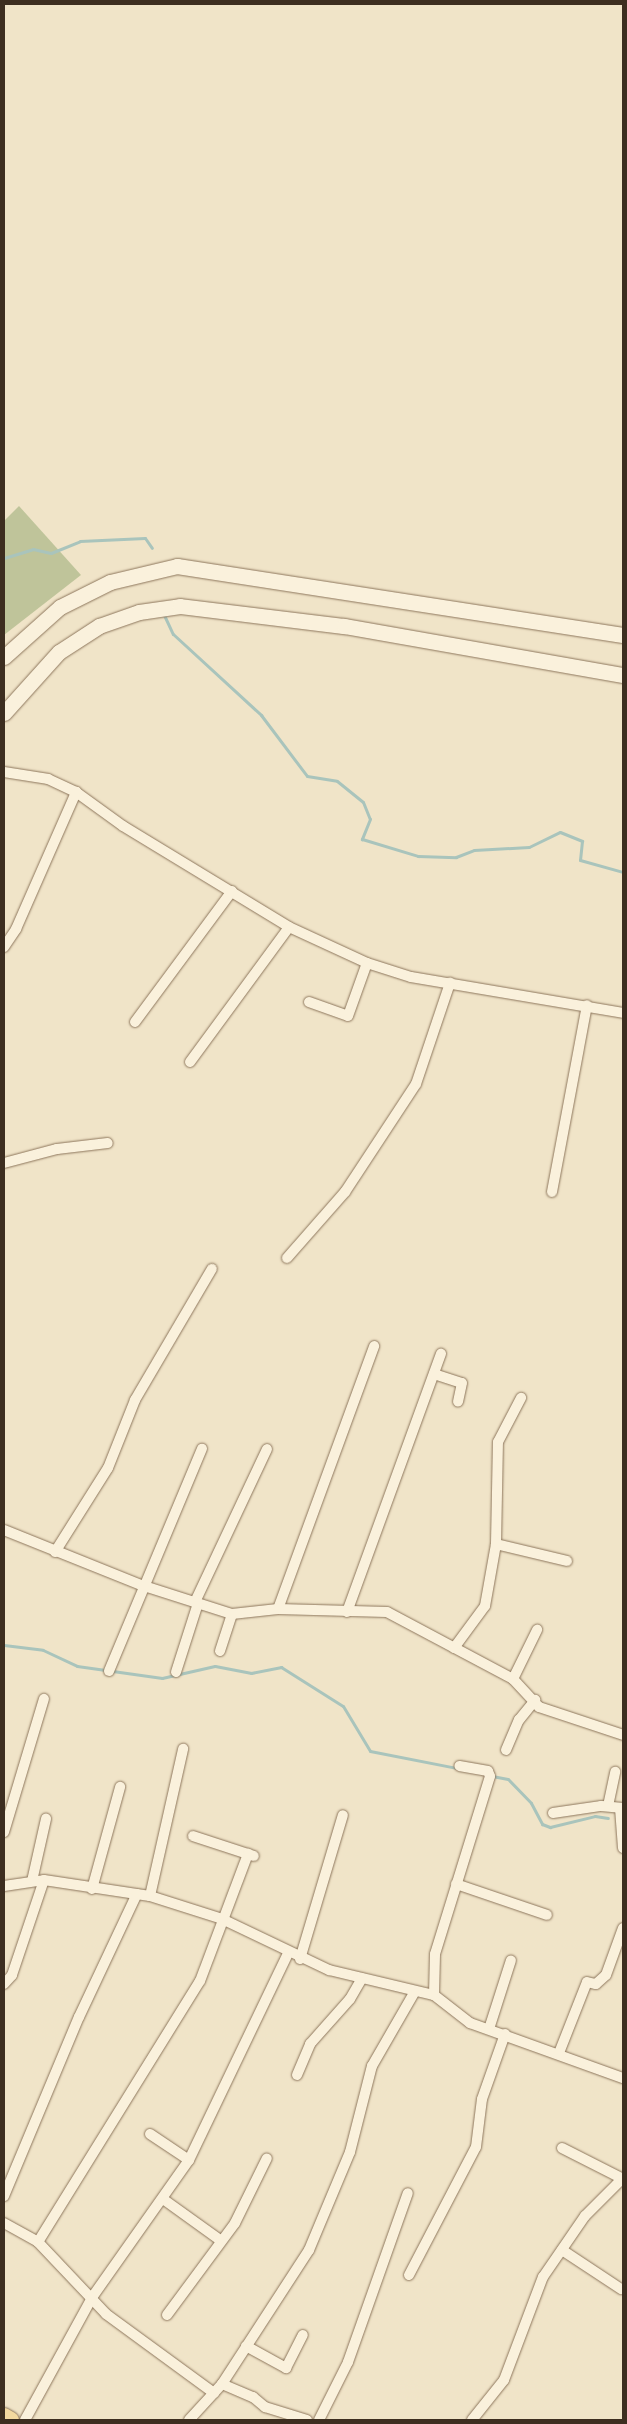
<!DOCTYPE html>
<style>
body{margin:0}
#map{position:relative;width:627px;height:2424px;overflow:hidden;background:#f0e4c8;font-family:"IBM Plex Serif",serif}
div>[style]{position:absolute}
.cemetery>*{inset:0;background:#bfc49a}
.stream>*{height:3px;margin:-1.5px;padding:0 1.5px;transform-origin:1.5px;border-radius:1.5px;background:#a9c4bc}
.roads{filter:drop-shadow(0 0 1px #8d765c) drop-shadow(0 0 1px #8d765c)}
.street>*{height:10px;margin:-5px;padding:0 5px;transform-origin:5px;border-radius:5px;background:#faf1dc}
.secondary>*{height:15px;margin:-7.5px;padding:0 7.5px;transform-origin:7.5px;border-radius:7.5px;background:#faf1dc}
.primary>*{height:16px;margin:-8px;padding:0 8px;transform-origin:8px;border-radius:8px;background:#f3d9a0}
span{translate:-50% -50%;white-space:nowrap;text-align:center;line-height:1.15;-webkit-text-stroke:4.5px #f7eed8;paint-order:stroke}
.frame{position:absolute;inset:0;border:5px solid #3d2e20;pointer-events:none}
</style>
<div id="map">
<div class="cemetery">
<i style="clip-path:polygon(19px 506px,81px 575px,4px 635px,4px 521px)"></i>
</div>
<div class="stream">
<i style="left:4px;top:558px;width:30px;rotate:-17deg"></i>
<i style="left:33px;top:549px;width:18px;rotate:13deg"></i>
<i style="left:51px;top:553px;width:31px;rotate:-22deg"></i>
<i style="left:80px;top:541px;width:65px;rotate:-2.6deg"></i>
<i style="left:145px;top:538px;width:12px;rotate:55deg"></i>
<i style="left:164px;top:615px;width:21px;rotate:65deg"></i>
<i style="left:173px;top:634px;width:120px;rotate:42.6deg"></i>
<i style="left:261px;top:715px;width:76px;rotate:53deg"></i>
<i style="left:307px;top:776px;width:30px;rotate:9deg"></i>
<i style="left:337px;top:781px;width:33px;rotate:39deg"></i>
<i style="left:363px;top:802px;width:18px;rotate:68deg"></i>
<i style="left:370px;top:819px;width:22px;rotate:112deg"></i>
<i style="left:362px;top:839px;width:59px;rotate:16.9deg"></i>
<i style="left:418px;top:856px;width:38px;rotate:2deg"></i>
<i style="left:456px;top:857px;width:19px;rotate:-21deg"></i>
<i style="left:474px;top:850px;width:55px;rotate:-3.1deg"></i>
<i style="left:529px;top:847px;width:34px;rotate:-26deg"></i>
<i style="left:560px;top:832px;width:24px;rotate:22deg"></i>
<i style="left:582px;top:841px;width:19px;rotate:96deg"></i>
<i style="left:580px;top:860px;width:45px;rotate:15.6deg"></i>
<i style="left:4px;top:1645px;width:39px;rotate:7deg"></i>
<i style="left:43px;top:1650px;width:38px;rotate:25deg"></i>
<i style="left:77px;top:1666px;width:86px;rotate:8deg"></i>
<i style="left:162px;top:1678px;width:54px;rotate:-12.8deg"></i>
<i style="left:215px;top:1666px;width:37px;rotate:11deg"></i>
<i style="left:251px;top:1673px;width:31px;rotate:-11deg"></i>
<i style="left:281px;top:1667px;width:73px;rotate:32.2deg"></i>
<i style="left:343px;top:1706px;width:52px;rotate:59deg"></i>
<i style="left:370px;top:1751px;width:89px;rotate:11.1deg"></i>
<i style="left:492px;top:1776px;width:16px;rotate:11deg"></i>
<i style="left:508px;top:1779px;width:33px;rotate:46deg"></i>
<i style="left:531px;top:1803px;width:24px;rotate:62deg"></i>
<i style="left:542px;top:1824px;width:9px;rotate:21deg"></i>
<i style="left:550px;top:1827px;width:46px;rotate:-13.7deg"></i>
<i style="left:595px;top:1816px;width:13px;rotate:9deg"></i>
</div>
<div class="roads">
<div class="street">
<i style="left:4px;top:772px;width:45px;rotate:9deg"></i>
<i style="left:48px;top:779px;width:31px;rotate:25deg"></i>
<i style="left:76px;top:792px;width:58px;rotate:35.9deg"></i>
<i style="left:123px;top:826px;width:194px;rotate:31.3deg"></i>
<i style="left:289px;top:927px;width:86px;rotate:24.8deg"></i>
<i style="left:367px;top:963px;width:46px;rotate:17.7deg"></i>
<i style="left:411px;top:977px;width:215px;rotate:9.6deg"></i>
<i style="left:4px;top:947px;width:22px;rotate:-56deg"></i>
<i style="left:16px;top:929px;width:150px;rotate:-66.3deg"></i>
<i style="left:309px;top:1002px;width:41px;rotate:19.7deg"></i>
<i style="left:348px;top:1016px;width:56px;rotate:-70.3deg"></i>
<i style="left:135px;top:1022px;width:163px;rotate:-53.5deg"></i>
<i style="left:190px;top:1062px;width:167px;rotate:-53.7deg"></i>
<i style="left:4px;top:1163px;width:55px;rotate:-14.8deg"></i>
<i style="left:57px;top:1149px;width:51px;rotate:-6.7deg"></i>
<i style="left:552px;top:1192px;width:190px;rotate:-79.4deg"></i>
<i style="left:287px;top:1258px;width:88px;rotate:-48.7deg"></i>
<i style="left:345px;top:1192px;width:129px;rotate:-56.7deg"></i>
<i style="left:416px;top:1084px;width:107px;rotate:-71.4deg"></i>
<i style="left:434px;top:1374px;width:29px;rotate:18deg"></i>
<i style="left:462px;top:1383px;width:19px;rotate:102deg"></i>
<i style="left:4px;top:1530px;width:148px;rotate:21.9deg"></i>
<i style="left:141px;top:1585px;width:96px;rotate:17.7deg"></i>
<i style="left:232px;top:1614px;width:46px;rotate:-6.2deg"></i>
<i style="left:278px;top:1609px;width:109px;rotate:1.6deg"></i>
<i style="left:387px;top:1612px;width:143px;rotate:28deg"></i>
<i style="left:513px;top:1679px;width:38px;rotate:47deg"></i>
<i style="left:539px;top:1707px;width:89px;rotate:18.4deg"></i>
<i style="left:496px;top:1544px;width:73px;rotate:13.5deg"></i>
<i style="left:55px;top:1552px;width:99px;rotate:-57.8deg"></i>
<i style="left:108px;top:1468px;width:73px;rotate:-68.3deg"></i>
<i style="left:135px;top:1400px;width:152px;rotate:-59.6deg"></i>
<i style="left:195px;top:1602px;width:169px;rotate:-64.8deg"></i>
<i style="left:278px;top:1609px;width:280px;rotate:-69.9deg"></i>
<i style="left:347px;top:1612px;width:275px;rotate:-70deg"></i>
<i style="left:454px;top:1648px;width:52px;rotate:-53.6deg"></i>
<i style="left:485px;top:1606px;width:63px;rotate:-79.9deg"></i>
<i style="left:496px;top:1544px;width:102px;rotate:-88.9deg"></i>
<i style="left:498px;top:1442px;width:50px;rotate:-62.4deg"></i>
<i style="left:220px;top:1651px;width:39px;rotate:-72deg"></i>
<i style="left:109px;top:1671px;width:241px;rotate:-67.3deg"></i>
<i style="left:176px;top:1672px;width:72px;rotate:-72.3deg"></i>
<i style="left:513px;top:1679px;width:55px;rotate:-63.9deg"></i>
<i style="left:506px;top:1750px;width:33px;rotate:-67deg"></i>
<i style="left:519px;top:1720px;width:26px;rotate:-51deg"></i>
<i style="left:608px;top:1806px;width:35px;rotate:-78deg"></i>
<i style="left:620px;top:1808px;width:40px;rotate:85.7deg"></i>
<i style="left:553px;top:1813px;width:49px;rotate:-8.3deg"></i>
<i style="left:601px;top:1806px;width:22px;rotate:5deg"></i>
<i style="left:4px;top:1832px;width:139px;rotate:-73.3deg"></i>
<i style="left:193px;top:1836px;width:64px;rotate:18.2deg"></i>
<i style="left:32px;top:1881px;width:64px;rotate:-77.3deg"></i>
<i style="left:456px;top:1884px;width:96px;rotate:18.8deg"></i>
<i style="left:4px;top:1886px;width:40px;rotate:-8.5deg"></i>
<i style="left:44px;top:1880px;width:107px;rotate:8.6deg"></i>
<i style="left:150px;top:1896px;width:76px;rotate:17.7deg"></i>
<i style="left:222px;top:1919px;width:119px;rotate:25.5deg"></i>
<i style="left:329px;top:1970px;width:108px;rotate:13.4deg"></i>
<i style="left:434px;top:1995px;width:46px;rotate:37.9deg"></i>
<i style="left:470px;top:2023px;width:163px;rotate:19.8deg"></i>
<i style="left:92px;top:1889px;width:106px;rotate:-74.6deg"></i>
<i style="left:150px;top:1896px;width:151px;rotate:-77.3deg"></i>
<i style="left:300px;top:1959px;width:150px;rotate:-73.4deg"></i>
<i style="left:4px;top:1984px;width:12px;rotate:-48deg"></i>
<i style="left:12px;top:1975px;width:100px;rotate:-71.4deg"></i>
<i style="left:434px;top:1995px;width:41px;rotate:-88.6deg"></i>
<i style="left:435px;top:1954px;width:186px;rotate:-72.8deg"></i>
<i style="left:490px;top:1776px;width:5px;rotate:-112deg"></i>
<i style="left:488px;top:1771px;width:29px;rotate:-170deg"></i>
<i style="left:489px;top:2029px;width:72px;rotate:-72.3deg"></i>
<i style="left:559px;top:2053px;width:76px;rotate:-68.5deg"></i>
<i style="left:587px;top:1982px;width:9px;rotate:13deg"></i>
<i style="left:596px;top:1984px;width:13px;rotate:-42deg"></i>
<i style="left:606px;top:1975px;width:50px;rotate:-70.1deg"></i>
<i style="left:297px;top:2075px;width:34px;rotate:-67deg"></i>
<i style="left:310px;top:2044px;width:60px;rotate:-48.4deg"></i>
<i style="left:350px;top:1999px;width:24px;rotate:-60deg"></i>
<i style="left:150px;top:2134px;width:47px;rotate:33.7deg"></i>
<i style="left:562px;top:2148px;width:68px;rotate:26.9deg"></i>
<i style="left:4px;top:2196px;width:194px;rotate:-67.3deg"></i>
<i style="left:79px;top:2017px;width:136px;rotate:-64.8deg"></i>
<i style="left:163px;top:2199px;width:70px;rotate:35.7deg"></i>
<i style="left:4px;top:2223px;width:39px;rotate:29deg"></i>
<i style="left:38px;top:2242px;width:99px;rotate:46.6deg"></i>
<i style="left:106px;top:2314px;width:134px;rotate:36.2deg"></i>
<i style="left:38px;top:2242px;width:307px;rotate:-58.2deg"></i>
<i style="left:200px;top:1981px;width:136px;rotate:-69.3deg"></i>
<i style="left:562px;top:2250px;width:71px;rotate:33.5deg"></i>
<i style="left:409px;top:2275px;width:144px;rotate:-62.4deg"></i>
<i style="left:476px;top:2147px;width:48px;rotate:-82.9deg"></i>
<i style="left:482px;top:2099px;width:69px;rotate:-70.5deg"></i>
<i style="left:167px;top:2315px;width:114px;rotate:-53.5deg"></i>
<i style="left:235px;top:2223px;width:72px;rotate:-63.8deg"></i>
<i style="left:246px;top:2346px;width:46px;rotate:28.8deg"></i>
<i style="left:286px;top:2368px;width:37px;rotate:-63deg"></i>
<i style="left:222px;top:2384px;width:34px;rotate:23deg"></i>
<i style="left:253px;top:2397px;width:16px;rotate:40deg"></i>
<i style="left:265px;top:2407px;width:44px;rotate:17.2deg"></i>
<i style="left:25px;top:2420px;width:141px;rotate:-61.3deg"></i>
<i style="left:93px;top:2296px;width:166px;rotate:-54.8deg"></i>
<i style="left:189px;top:2160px;width:229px;rotate:-64.4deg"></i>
<i style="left:189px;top:2420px;width:49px;rotate:-47.5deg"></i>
<i style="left:222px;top:2384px;width:160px;rotate:-57deg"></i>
<i style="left:309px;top:2250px;width:106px;rotate:-67.3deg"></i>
<i style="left:350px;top:2152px;width:89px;rotate:-75.7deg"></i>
<i style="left:372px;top:2066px;width:84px;rotate:-60.1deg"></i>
<i style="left:319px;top:2420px;width:65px;rotate:-63.4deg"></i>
<i style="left:348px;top:2362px;width:179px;rotate:-70.5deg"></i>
<i style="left:472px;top:2420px;width:51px;rotate:-51.3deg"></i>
<i style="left:504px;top:2380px;width:110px;rotate:-69.3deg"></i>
<i style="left:543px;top:2277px;width:74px;rotate:-55.5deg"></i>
<i style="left:585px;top:2216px;width:54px;rotate:-45deg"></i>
</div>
<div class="secondary">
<i style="left:4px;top:657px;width:75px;rotate:-41.8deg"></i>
<i style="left:60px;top:607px;width:56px;rotate:-26.6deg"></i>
<i style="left:110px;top:582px;width:69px;rotate:-13.4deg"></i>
<i style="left:177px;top:566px;width:451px;rotate:8.8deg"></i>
<i style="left:4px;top:713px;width:82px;rotate:-48deg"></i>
<i style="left:59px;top:652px;width:48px;rotate:-33deg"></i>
<i style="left:99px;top:626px;width:42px;rotate:-19.3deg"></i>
<i style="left:139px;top:612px;width:41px;rotate:-8.3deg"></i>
<i style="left:180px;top:606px;width:165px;rotate:7deg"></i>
<i style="left:344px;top:626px;width:283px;rotate:10deg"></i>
</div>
<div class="primary">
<i style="left:4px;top:2416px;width:8px;rotate:30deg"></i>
</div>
</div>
<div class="frame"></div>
</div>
